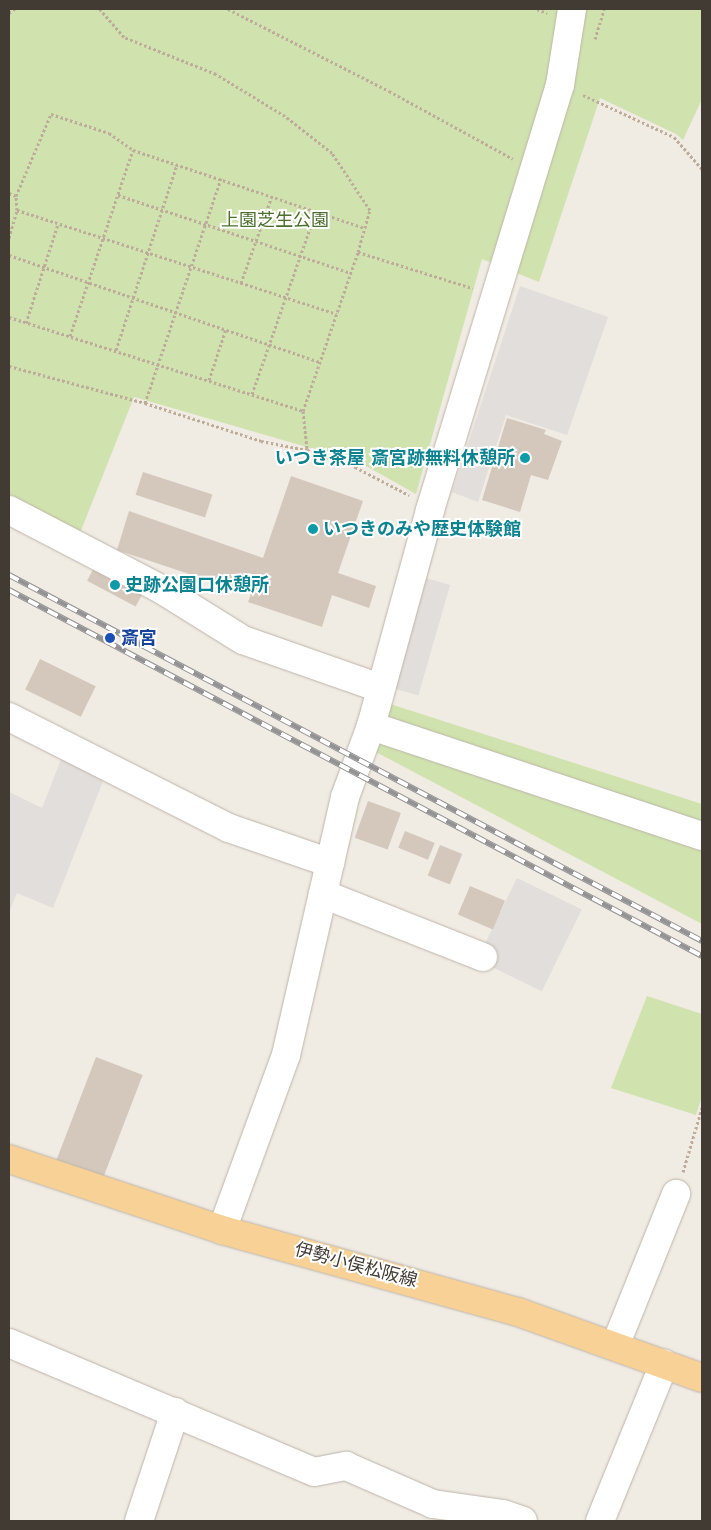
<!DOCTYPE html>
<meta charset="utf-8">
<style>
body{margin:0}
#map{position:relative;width:711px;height:1530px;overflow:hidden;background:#f0ebe3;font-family:"DejaVu Sans","Noto Sans JP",sans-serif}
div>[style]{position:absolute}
.green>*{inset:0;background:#d0e3ae}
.parking>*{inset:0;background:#e1dedb;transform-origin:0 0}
.building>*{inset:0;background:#d4c8bc;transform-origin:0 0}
.path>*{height:3px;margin-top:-1.5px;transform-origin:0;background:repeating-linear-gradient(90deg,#bcac99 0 2.5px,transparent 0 5px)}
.roads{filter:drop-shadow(0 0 1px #beb4a9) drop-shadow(0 0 1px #beb4a9)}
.minor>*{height:28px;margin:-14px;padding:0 14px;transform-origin:14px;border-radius:14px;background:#fff}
.major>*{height:28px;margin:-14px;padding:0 14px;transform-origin:14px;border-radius:14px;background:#f7d195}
.rail>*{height:5.5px;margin-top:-2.75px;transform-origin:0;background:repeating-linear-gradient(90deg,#fff 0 11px,#939393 0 22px);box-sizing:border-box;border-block:1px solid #939393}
.dots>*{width:14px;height:14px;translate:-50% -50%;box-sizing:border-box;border:2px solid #fff;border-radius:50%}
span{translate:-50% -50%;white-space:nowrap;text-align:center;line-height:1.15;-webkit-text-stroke:4px #fff;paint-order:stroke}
.park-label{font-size:18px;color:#4c6f2c}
.culture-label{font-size:18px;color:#0d838f;font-weight:700}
.right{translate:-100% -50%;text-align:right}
.left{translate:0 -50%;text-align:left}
.transit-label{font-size:18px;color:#164399;font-weight:700}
.street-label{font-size:18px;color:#423b34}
.frame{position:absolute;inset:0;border:10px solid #423b34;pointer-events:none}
</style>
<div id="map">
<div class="green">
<i style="clip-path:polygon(9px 9px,702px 9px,702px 99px,683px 140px,676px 134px,600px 98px,539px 282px,482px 259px,416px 494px,359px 462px,134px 397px,78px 538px,9px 502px)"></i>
<i style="clip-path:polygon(384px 702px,702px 804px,702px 924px,372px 750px)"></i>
<i style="clip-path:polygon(647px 996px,702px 1014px,702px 1096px,696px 1115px,611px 1088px)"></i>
</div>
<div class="parking">
<i style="clip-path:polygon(520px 286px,608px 317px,567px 435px,506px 415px,478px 502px,452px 492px)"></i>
<i style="left:426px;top:578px;width:25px;height:115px;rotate:16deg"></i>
<i style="clip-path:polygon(64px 752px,107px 771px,53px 908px,17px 893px,9px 912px,9px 792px,42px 808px)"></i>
<i style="left:517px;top:878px;width:72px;height:91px;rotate:26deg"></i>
</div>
<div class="building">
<i style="clip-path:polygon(507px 418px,546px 430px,544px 434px,562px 441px,548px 480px,531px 475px,520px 512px,482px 500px)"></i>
<i style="left:143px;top:472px;width:73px;height:24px;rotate:18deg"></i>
<i style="clip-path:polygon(291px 476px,363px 501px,338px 573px,376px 586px,369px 608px,332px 595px,322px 627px,248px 602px,256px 580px,246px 578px,240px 591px,117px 550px,129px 511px,263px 558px)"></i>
<i style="left:96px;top:564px;width:55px;height:19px;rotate:28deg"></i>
<i style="left:40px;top:659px;width:62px;height:34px;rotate:26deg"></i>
<i style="left:368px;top:801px;width:35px;height:39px;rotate:20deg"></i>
<i style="left:405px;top:831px;width:32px;height:18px;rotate:22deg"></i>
<i style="left:440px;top:845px;width:24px;height:33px;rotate:22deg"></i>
<i style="left:470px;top:886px;width:38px;height:31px;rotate:23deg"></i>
<i style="left:96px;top:1057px;width:50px;height:110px;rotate:21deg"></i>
</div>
<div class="path">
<i style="left:228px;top:9px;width:181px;rotate:27deg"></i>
<i style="left:389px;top:91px;width:141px;rotate:28.7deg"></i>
<i style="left:537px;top:9px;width:11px;rotate:22deg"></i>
<i style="left:9px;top:13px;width:7px;rotate:-34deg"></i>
<i style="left:595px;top:39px;width:31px;rotate:-73deg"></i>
<i style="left:583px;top:95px;width:100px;rotate:24.8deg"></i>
<i style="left:674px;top:137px;width:43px;rotate:48.8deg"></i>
<i style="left:9px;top:193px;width:8px;rotate:23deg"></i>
<i style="left:118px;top:195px;width:246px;rotate:18.5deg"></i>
<i style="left:17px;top:210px;width:336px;rotate:18deg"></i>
<i style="left:9px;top:238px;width:29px;rotate:-74deg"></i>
<i style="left:17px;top:210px;width:14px;rotate:-94deg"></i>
<i style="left:16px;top:196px;width:89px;rotate:-66.9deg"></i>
<i style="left:51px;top:114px;width:61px;rotate:18.1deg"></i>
<i style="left:109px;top:133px;width:29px;rotate:35deg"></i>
<i style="left:358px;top:252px;width:120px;rotate:17.5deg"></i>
<i style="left:9px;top:255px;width:329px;rotate:19deg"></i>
<i style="left:241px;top:283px;width:92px;rotate:-70.4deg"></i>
<i style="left:9px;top:317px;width:309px;rotate:17.7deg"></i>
<i style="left:303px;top:411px;width:168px;rotate:-70.9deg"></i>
<i style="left:358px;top:252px;width:44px;rotate:-74.1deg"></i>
<i style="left:370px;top:210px;width:69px;rotate:-123.7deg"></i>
<i style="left:332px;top:153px;width:60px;rotate:-141.8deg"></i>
<i style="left:285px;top:116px;width:81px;rotate:-148.7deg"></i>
<i style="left:216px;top:74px;width:99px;rotate:-158.1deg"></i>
<i style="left:124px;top:37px;width:37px;rotate:-131deg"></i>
<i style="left:26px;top:323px;width:104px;rotate:-72.1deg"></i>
<i style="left:70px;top:336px;width:196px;rotate:-71.3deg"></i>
<i style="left:133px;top:150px;width:245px;rotate:18.6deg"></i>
<i style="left:116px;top:350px;width:195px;rotate:-71.8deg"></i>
<i style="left:9px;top:366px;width:141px;rotate:15.2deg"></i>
<i style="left:145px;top:403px;width:122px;rotate:18.1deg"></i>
<i style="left:261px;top:441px;width:47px;rotate:11.1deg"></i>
<i style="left:307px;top:450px;width:51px;rotate:19.5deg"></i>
<i style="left:355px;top:467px;width:61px;rotate:27.4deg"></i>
<i style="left:209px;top:380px;width:54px;rotate:-71.6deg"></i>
<i style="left:252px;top:394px;width:194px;rotate:-70.7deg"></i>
<i style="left:145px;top:403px;width:237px;rotate:-71.3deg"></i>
<i style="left:303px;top:411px;width:39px;rotate:84deg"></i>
<i style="left:683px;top:1172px;width:67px;rotate:-73.5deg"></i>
</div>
<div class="roads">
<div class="minor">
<i style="left:9px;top:510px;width:171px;rotate:27.5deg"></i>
<i style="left:161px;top:589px;width:97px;rotate:31.9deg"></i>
<i style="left:243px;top:640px;width:145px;rotate:19.3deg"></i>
<i style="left:9px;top:717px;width:246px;rotate:26.8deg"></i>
<i style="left:229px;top:828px;width:107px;rotate:19.1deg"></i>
<i style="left:371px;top:726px;width:349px;rotate:18.4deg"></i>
<i style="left:323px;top:894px;width:172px;rotate:21.5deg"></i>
<i style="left:222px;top:1230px;width:186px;rotate:-69.9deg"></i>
<i style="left:286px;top:1055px;width:265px;rotate:-77.1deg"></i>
<i style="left:345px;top:797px;width:76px;rotate:-69.9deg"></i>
<i style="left:371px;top:726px;width:224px;rotate:-74.7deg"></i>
<i style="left:430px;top:510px;width:444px;rotate:-73deg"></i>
<i style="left:560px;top:85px;width:77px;rotate:-81deg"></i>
<i style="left:9px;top:1343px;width:331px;rotate:22.9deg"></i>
<i style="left:314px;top:1472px;width:33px;rotate:-11deg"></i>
<i style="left:346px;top:1466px;width:95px;rotate:23.6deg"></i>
<i style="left:433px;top:1504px;width:71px;rotate:8.1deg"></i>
<i style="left:503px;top:1514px;width:21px;rotate:19deg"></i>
<i style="left:615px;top:1346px;width:164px;rotate:-68.1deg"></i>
<i style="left:139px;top:1521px;width:115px;rotate:-71.7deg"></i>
<i style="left:600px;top:1521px;width:170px;rotate:-67.8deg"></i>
</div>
<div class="major">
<i style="left:9px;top:1159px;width:225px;rotate:18.4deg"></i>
<i style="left:222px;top:1230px;width:307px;rotate:15.5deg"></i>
<i style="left:518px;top:1312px;width:195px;rotate:19.7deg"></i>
</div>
</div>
<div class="rail">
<i style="left:9px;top:575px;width:784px;rotate:27.84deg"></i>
<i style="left:9px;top:590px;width:784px;rotate:27.84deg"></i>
</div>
<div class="dots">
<i style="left:525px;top:458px;background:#0f9aa8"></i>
<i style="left:313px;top:529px;background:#0f9aa8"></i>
<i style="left:115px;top:585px;background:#0f9aa8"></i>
<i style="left:110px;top:638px;background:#1a4fb4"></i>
</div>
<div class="park-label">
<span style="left:275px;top:220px">上園芝生公園</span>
</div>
<div class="culture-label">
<span class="right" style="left:515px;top:458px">いつき茶屋 斎宮跡無料休憩所</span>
<span class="left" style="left:323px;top:529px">いつきのみや歴史体験館</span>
<span class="left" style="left:125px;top:585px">史跡公園口休憩所</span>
</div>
<div class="transit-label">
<span class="left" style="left:121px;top:638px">斎宮</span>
</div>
<div class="street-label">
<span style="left:356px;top:1265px;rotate:15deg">伊勢小俣松阪線</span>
</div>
<div class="frame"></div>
</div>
